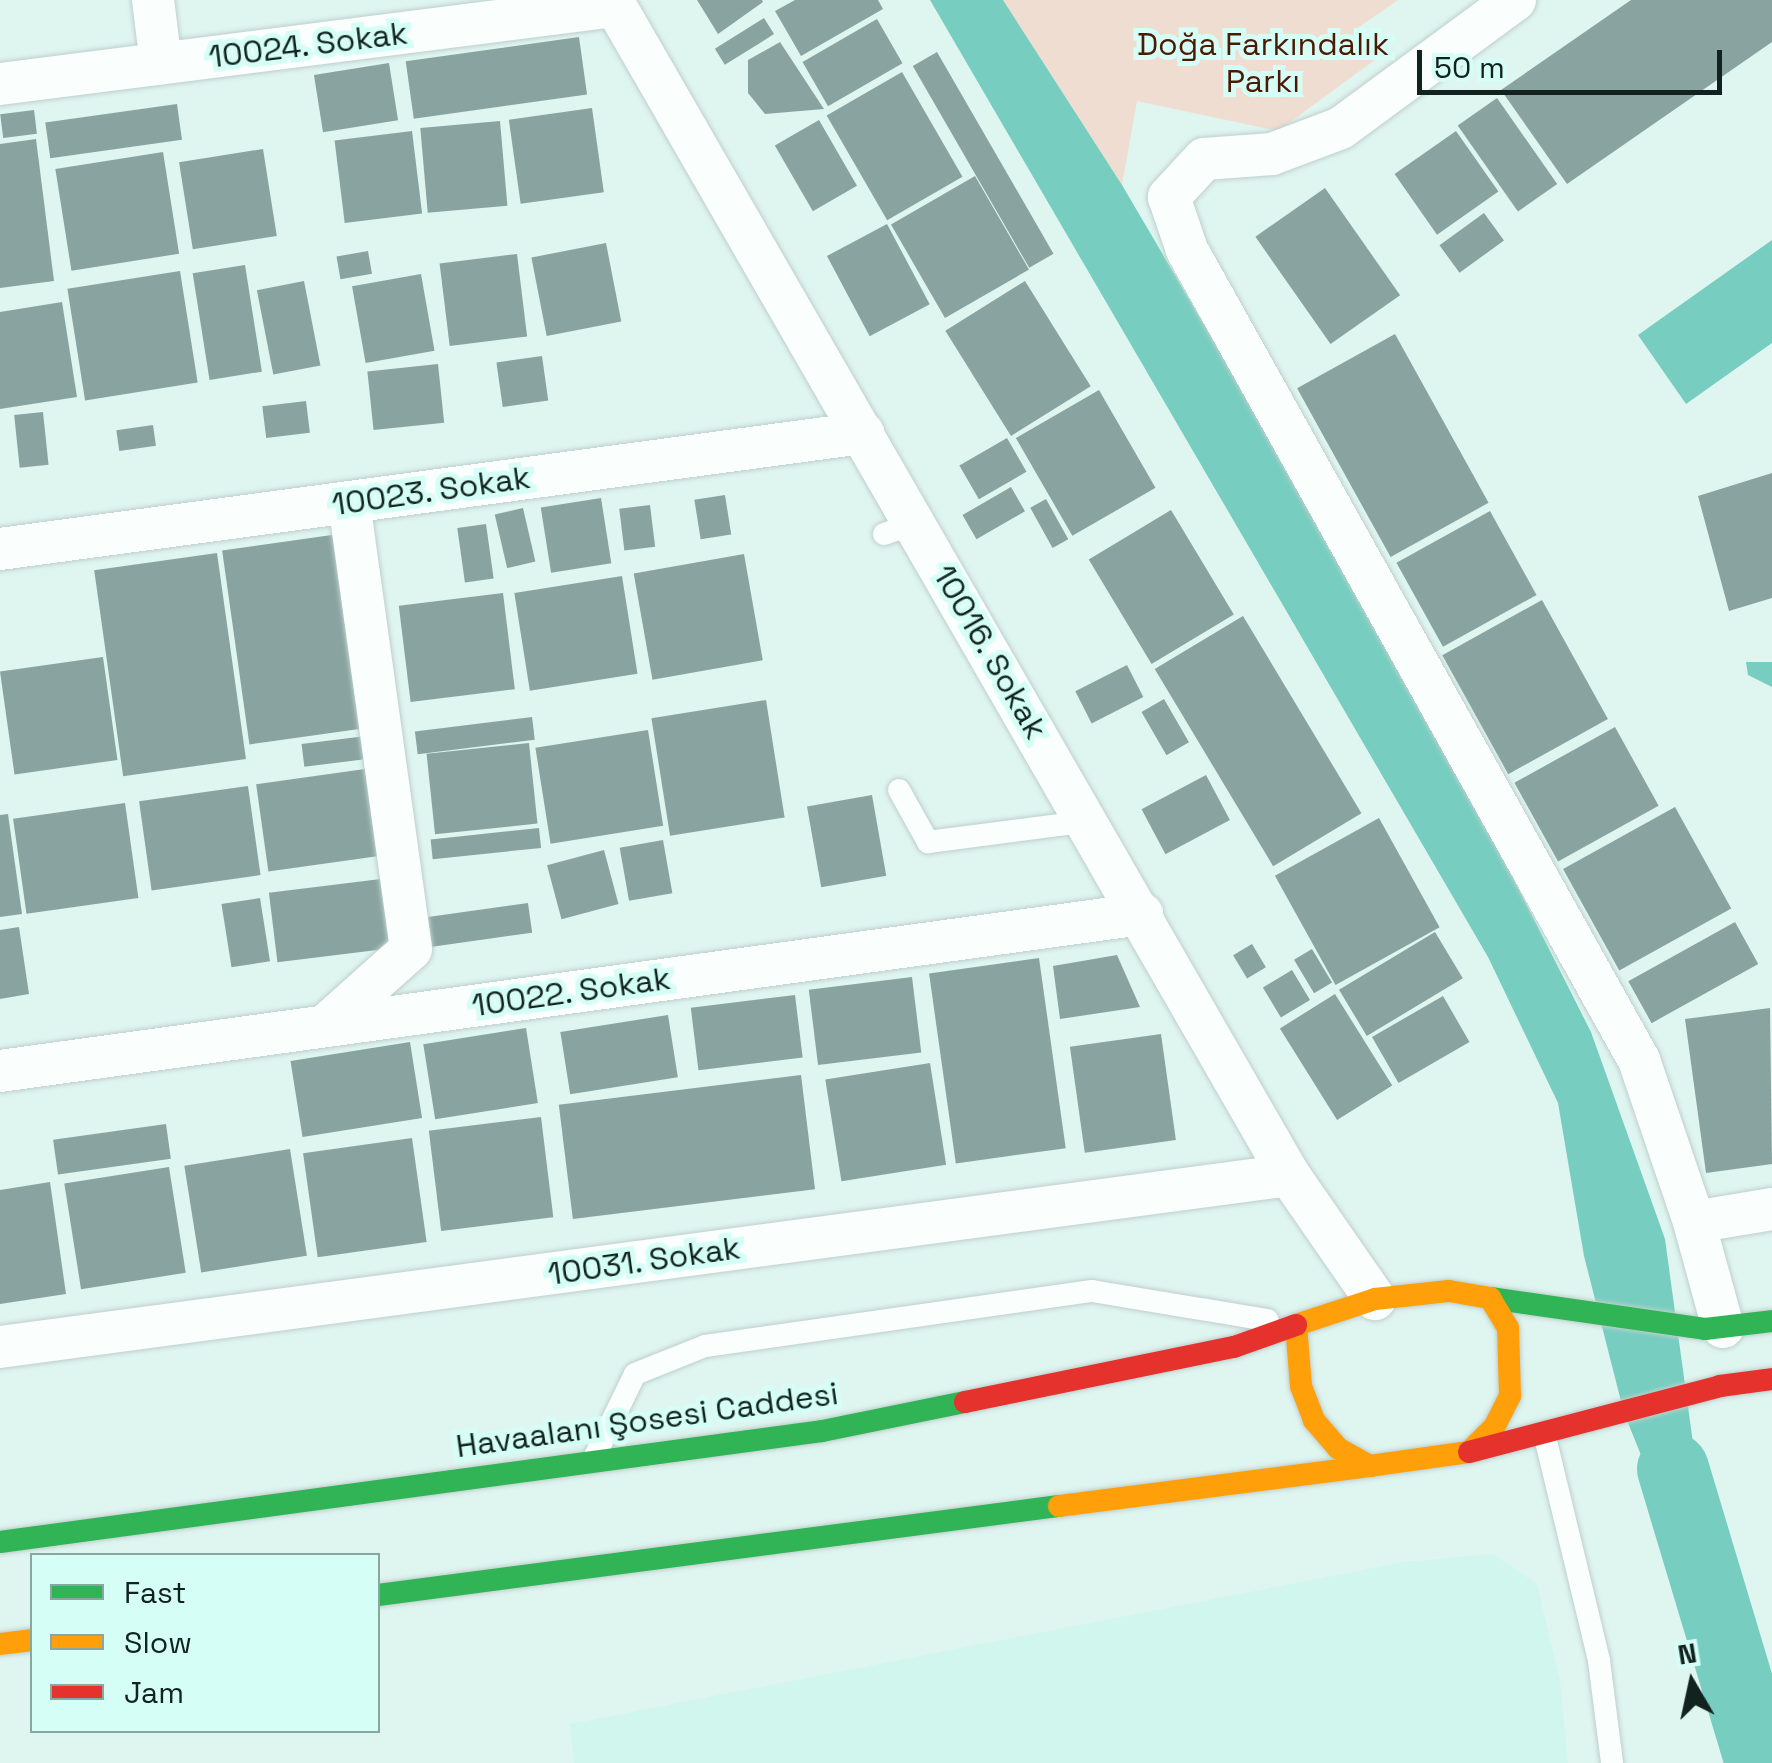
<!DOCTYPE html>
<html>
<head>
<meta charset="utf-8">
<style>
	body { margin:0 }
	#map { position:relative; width:1772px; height:1763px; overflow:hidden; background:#dff5f0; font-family:"Space Grotesk",sans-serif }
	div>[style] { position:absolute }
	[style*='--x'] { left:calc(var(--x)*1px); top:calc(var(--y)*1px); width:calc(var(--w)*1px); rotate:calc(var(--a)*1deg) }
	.built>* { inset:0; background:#d0f6ee }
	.green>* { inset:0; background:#f0ddd1 }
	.water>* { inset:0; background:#77cec0 }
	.river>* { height:72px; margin:-36px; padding:0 36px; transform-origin:36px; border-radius:36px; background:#77cec0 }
	.building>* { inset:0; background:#89a4a0; transform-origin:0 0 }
	.roads { filter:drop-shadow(0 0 2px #becfcc) drop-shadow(0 0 2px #becfcc) }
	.lane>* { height:22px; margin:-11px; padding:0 11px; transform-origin:11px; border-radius:11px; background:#fafefd }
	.street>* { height:42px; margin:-21px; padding:0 21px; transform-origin:21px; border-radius:21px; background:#fafefd }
	.fast>* { height:22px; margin:-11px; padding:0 11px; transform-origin:11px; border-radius:11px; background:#30b455 }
	.slow>* { height:22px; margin:-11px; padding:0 11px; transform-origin:11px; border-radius:11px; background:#ff9f0a }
	.jam>* { height:22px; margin:-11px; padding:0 11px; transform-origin:11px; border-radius:11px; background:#e5322d }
	span { translate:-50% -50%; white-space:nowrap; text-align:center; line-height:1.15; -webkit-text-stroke:10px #d5fff6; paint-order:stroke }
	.street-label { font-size:32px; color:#12221f }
	.park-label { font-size:32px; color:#4c1905 }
	.legend { position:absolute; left:30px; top:1553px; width:350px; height:180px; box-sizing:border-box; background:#d5fff6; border:2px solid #87a7a0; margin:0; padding:12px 18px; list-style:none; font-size:30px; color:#12221f }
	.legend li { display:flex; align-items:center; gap:20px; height:50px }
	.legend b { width:50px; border:2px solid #87a7a0 }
	.north { position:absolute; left:1642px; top:1633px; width:100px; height:100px; -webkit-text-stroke:8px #d5fff6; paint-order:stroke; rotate:351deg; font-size:28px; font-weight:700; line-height:40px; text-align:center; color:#12221f }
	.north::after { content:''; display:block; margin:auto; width:35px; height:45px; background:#12221f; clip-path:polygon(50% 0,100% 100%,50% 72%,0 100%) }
	.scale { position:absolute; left:1417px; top:50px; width:305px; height:45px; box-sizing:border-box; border:5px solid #12221f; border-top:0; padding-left:12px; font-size:30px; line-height:35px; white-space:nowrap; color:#12221f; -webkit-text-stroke:8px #d5fff6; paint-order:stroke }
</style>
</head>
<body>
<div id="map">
	<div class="built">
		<i style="clip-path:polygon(1493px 1554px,1537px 1584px,1560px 1681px,1568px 1763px,574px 1763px,570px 1724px,1404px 1562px)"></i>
	</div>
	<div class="green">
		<i style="clip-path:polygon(1003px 0,1398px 0,1356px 29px,1376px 59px,1278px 131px,1137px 101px,1122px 185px)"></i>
	</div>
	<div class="water">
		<i style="clip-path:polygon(930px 0,1003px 0,1122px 185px,1412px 678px,1591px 1032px,1665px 1239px,1696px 1465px,1647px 1470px,1624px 1413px,1584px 1256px,1558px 1103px,1488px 957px)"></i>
		<i style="clip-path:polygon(1772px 240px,1772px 343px,1686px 404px,1638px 335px)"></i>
		<i style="clip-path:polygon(1746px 662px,1772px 662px,1772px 687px,1748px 675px)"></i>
	</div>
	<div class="river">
		<i style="--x:1673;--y:1469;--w:307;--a:73.3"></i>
	</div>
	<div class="building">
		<i style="clip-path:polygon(697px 0,762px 0,763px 2px,718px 34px)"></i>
		<i style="clip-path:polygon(795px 0,878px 0,883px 9px,801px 56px,775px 11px)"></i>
		<i style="clip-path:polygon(1631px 0,1772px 0,1772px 42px,1567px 184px,1501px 90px)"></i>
		<i style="left:764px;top:18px;width:19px;height:58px;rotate:58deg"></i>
		<i style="left:877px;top:19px;width:51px;height:86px;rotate:60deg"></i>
		<i style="left:579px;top:37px;width:58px;height:175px;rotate:82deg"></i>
		<i style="clip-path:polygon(780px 42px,824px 109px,765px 114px,748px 93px,748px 60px)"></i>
		<i style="left:937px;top:52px;width:233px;height:28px;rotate:60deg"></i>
		<i style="left:389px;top:63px;width:58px;height:76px;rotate:81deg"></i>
		<i style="left:902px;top:72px;width:121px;height:87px;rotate:60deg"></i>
		<i style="left:1497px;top:98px;width:105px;height:48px;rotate:55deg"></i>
		<i style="left:177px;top:104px;width:36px;height:133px;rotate:82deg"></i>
		<i style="left:592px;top:108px;width:85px;height:84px;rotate:82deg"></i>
		<i style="left:34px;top:110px;width:24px;height:34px;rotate:83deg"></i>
		<i style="left:819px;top:120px;width:76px;height:51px;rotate:60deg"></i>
		<i style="left:500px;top:121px;width:85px;height:80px;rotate:85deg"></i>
		<i style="left:412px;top:131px;width:83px;height:78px;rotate:83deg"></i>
		<i style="left:1456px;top:131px;width:74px;height:75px;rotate:55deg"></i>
		<i style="clip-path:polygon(36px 139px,54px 281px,0 288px,0 144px)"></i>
		<i style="left:263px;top:149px;width:88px;height:85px;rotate:81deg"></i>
		<i style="left:163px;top:152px;width:103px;height:109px;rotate:81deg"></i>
		<i style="left:975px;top:176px;width:108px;height:97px;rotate:60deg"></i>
		<i style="left:1325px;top:188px;width:131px;height:85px;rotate:55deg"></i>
		<i style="left:1484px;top:213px;width:34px;height:55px;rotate:54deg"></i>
		<i style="left:887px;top:224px;width:91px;height:68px;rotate:62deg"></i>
		<i style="left:606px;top:243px;width:80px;height:76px;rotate:79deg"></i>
		<i style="left:368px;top:251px;width:23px;height:32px;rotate:80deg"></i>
		<i style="left:517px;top:254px;width:83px;height:78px;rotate:83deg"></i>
		<i style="left:245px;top:265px;width:108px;height:53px;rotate:81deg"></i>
		<i style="left:180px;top:271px;width:113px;height:114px;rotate:81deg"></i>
		<i style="left:421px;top:274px;width:78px;height:70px;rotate:80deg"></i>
		<i style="left:304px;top:281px;width:86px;height:48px;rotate:79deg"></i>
		<i style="left:1025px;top:281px;width:124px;height:94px;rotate:58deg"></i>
		<i style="clip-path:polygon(62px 302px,77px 397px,0 409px,0 312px)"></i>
		<i style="left:1395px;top:334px;width:193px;height:112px;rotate:61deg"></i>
		<i style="left:542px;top:356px;width:45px;height:46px;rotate:82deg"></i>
		<i style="left:438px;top:364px;width:59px;height:71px;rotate:84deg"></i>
		<i style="left:1099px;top:390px;width:113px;height:96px;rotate:60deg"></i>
		<i style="left:306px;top:401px;width:32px;height:44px;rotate:83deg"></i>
		<i style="left:43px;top:412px;width:53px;height:29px;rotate:84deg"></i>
		<i style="left:153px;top:425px;width:21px;height:37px;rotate:82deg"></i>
		<i style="left:1007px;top:438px;width:39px;height:55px;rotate:60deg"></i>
		<i style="clip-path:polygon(1772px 473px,1772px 598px,1729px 611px,1698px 496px)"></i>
		<i style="left:1011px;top:487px;width:28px;height:56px;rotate:60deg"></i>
		<i style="left:725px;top:495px;width:40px;height:31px;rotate:81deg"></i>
		<i style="left:601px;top:498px;width:66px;height:61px;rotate:81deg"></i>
		<i style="left:1046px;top:499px;width:46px;height:18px;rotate:61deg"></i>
		<i style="left:650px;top:505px;width:42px;height:31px;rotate:83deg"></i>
		<i style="left:523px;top:508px;width:55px;height:29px;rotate:77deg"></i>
		<i style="left:1171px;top:510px;width:122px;height:96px;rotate:59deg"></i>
		<i style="left:1490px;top:511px;width:96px;height:107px;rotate:61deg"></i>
		<i style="left:486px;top:524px;width:55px;height:29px;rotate:82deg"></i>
		<i style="left:339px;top:534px;width:196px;height:118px;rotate:82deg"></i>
		<i style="left:217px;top:553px;width:208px;height:124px;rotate:82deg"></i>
		<i style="left:744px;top:554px;width:108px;height:112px;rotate:80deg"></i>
		<i style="left:622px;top:576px;width:99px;height:109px;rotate:81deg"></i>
		<i style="left:503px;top:593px;width:97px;height:105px;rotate:83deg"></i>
		<i style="left:1542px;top:600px;width:136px;height:114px;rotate:61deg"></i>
		<i style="left:1243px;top:616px;width:230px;height:103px;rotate:59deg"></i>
		<i style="left:103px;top:657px;width:104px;height:104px;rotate:82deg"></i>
		<i style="left:1127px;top:665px;width:36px;height:58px;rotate:63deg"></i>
		<i style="left:1164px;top:699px;width:50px;height:26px;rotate:60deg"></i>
		<i style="left:766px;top:700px;width:119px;height:116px;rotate:81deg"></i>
		<i style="left:532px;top:717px;width:23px;height:118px;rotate:83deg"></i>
		<i style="left:1615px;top:727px;width:90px;height:115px;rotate:61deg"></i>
		<i style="left:648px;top:730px;width:97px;height:114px;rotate:81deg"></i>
		<i style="left:374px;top:735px;width:23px;height:73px;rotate:83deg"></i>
		<i style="left:529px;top:743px;width:81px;height:103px;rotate:84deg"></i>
		<i style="left:372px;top:768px;width:88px;height:117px;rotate:82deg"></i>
		<i style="left:1206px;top:775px;width:51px;height:73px;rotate:62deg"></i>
		<i style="left:248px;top:786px;width:90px;height:110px;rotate:82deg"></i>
		<i style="left:872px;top:795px;width:82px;height:66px;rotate:80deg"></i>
		<i style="left:125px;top:803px;width:96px;height:113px;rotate:82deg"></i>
		<i style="left:1675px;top:807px;width:116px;height:128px;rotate:61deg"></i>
		<i style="clip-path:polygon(8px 814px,22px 914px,0 917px,0 815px)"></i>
		<i style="left:1379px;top:818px;width:125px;height:119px;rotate:61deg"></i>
		<i style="left:539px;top:828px;width:20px;height:109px;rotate:84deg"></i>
		<i style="left:663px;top:840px;width:54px;height:44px;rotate:80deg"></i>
		<i style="left:604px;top:850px;width:56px;height:59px;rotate:75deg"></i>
		<i style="left:389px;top:878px;width:70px;height:121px;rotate:83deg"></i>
		<i style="left:260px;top:898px;width:64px;height:39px;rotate:81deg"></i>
		<i style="left:528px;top:903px;width:30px;height:101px;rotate:82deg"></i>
		<i style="left:1735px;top:922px;width:48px;height:122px;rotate:61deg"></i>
		<i style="clip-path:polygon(19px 927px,29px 994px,0 999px,0 930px)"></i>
		<i style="left:1435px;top:932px;width:54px;height:112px;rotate:59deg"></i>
		<i style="left:1252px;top:944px;width:27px;height:22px;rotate:59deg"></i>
		<i style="left:1312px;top:949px;width:39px;height:21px;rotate:59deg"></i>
		<i style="clip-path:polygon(1117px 955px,1140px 1007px,1060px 1019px,1053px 966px)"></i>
		<i style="left:1039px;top:958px;width:192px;height:111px;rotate:82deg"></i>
		<i style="left:1292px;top:970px;width:35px;height:34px;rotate:59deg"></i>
		<i style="left:912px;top:977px;width:76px;height:104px;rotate:83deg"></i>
		<i style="left:1335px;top:994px;width:108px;height:65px;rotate:58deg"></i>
		<i style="left:795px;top:995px;width:63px;height:105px;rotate:83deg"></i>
		<i style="left:1443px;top:996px;width:53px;height:82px;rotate:60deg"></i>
		<i style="clip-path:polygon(1770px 1008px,1772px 1164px,1706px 1173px,1685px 1019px)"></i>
		<i style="left:668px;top:1015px;width:63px;height:109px;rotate:81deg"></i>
		<i style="left:526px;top:1028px;width:76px;height:104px;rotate:81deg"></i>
		<i style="left:1161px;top:1034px;width:107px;height:92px;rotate:82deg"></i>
		<i style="left:410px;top:1042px;width:77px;height:121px;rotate:81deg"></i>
		<i style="left:930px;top:1063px;width:103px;height:106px;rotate:81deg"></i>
		<i style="left:801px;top:1075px;width:115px;height:244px;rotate:83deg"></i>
		<i style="left:541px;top:1117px;width:101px;height:113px;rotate:83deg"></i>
		<i style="left:166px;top:1124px;width:35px;height:114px;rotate:82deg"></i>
		<i style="left:412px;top:1138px;width:105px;height:110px;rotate:82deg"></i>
		<i style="left:290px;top:1149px;width:108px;height:107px;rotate:81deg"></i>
		<i style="left:169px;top:1167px;width:107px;height:106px;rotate:81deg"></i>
		<i style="clip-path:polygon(50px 1182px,66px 1294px,0 1304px,0 1190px)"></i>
	</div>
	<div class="roads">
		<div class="lane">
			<i style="--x:884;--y:534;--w:34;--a:-19"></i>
			<i style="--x:899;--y:790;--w:60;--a:60.9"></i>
			<i style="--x:928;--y:842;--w:162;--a:-7.4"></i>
			<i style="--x:1544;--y:1433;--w:235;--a:76.4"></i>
			<i style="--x:1599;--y:1661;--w:103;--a:82.7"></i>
			<i style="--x:594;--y:1458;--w:93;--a:-64"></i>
			<i style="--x:635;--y:1374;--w:75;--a:-21.8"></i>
			<i style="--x:705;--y:1346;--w:391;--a:-8.1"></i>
			<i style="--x:1092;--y:1291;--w:178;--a:9.4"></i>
		</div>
		<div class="street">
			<i style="--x:153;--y:0;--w:64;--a:82.8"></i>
			<i style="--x:612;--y:0;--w:1356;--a:60.05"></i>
			<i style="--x:1289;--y:1175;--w:151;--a:55.3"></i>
			<i style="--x:1515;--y:0;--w:216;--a:143.7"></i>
			<i style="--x:1341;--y:128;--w:74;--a:159.4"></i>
			<i style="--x:1272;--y:154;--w:68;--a:175.8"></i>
			<i style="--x:1204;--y:159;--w:52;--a:132.6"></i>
			<i style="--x:1169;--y:197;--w:56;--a:71.2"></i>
			<i style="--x:1187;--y:250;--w:928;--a:60.84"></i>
			<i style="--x:1639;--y:1060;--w:171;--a:71.2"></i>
			<i style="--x:1694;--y:1222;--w:79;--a:-9.5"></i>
			<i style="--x:0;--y:84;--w:620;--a:-7.23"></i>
			<i style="--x:0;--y:549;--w:871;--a:-7.66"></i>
			<i style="--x:325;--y:1026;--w:115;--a:-41.8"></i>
			<i style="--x:411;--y:949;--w:451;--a:-97.9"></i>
			<i style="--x:0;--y:1071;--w:1153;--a:-7.83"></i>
			<i style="--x:1694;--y:1222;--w:109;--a:74.6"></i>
			<i style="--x:0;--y:1347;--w:1300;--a:-7.6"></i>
		</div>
		<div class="fast">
			<i style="--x:1490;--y:1298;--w:217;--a:8.2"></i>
			<i style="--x:1705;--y:1329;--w:67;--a:-6.8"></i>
			<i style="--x:0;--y:1542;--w:829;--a:-7.69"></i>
			<i style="--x:822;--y:1431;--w:146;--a:-11.5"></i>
			<i style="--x:378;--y:1595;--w:687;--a:-7.45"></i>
		</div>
		<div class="slow">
			<i style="--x:1449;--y:1291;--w:42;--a:9.7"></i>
			<i style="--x:1490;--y:1298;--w:35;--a:59"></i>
			<i style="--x:1508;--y:1328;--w:68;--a:88.3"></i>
			<i style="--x:1510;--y:1396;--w:35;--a:117"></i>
			<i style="--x:1494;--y:1427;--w:35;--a:135"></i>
			<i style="--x:1469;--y:1452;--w:100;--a:172"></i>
			<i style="--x:1370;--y:1466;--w:37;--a:-151"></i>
			<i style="--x:1338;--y:1448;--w:37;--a:-131"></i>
			<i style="--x:1314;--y:1420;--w:36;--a:-111"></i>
			<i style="--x:1301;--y:1386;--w:61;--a:-94.7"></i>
			<i style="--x:1296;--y:1325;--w:83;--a:-18.2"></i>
			<i style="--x:1375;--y:1299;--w:74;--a:-6.2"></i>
			<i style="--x:1059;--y:1506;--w:314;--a:-7.3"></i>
			<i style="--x:0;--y:1644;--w:32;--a:-7"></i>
		</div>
		<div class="jam">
			<i style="--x:965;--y:1402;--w:275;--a:-11.6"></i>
			<i style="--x:1234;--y:1347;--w:66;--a:-19.5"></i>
			<i style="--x:1469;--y:1452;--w:260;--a:-14.7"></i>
			<i style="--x:1720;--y:1386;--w:52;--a:-7.7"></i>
		</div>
	</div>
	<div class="street-label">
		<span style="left:308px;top:45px;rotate:-7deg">10024. Sokak</span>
		<span style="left:431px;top:491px;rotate:-8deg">10023. Sokak</span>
		<span style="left:990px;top:652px;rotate:60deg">10016. Sokak</span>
		<span style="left:571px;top:992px;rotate:-8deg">10022. Sokak</span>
		<span style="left:644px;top:1261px;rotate:-8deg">10031. Sokak</span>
		<span style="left:647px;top:1420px;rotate:-8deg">Havaalanı Şosesi Caddesi</span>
	</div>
	<div class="park-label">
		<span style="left:1263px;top:63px">Doğa Farkındalık<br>Parkı</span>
	</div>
	<ul class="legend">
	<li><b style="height:12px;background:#30b455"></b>Fast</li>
	<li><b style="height:12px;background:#ff9f0a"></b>Slow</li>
	<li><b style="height:12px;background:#e5322d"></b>Jam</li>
	</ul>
	<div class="north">N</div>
	<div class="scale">50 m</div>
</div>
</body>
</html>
